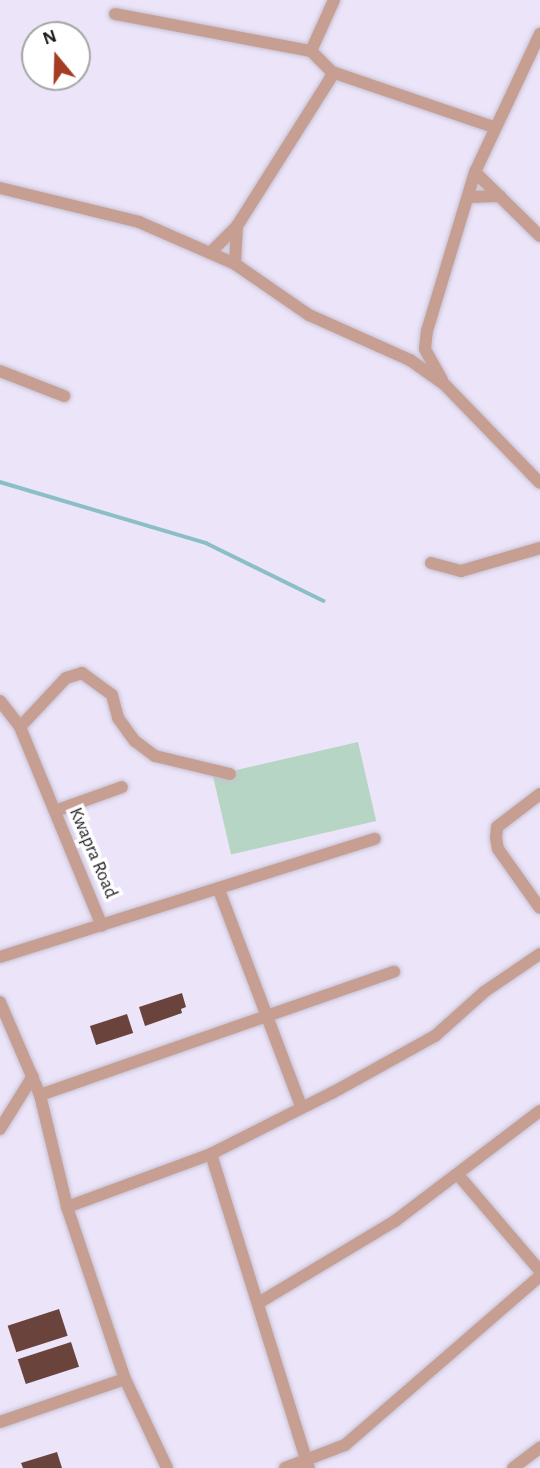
<!DOCTYPE html>
<html>
<head>
<meta charset="utf-8">
<style>
	body { margin:0 }
	#map { position:relative; width:540px; height:1468px; overflow:hidden; background:#ece5fa; font-family:"Alegreya Sans",sans-serif }
	div>[style] { position:absolute }
	[style*='--x'] { left:calc(var(--x)*1px); top:calc(var(--y)*1px); width:calc(var(--w)*1px); rotate:calc(var(--a)*1deg) }
	.green>* { inset:0; background:#b6d5c4; transform-origin:0 0 }
	.stream>* { height:3.5px; margin:-1.75px; padding:0 1.75px; transform-origin:1.75px; border-radius:1.75px; background:#8cbfc5 }
	.building>* { inset:0; background:#6a443c; transform-origin:0 0 }
	.roads { filter:drop-shadow(0 0 2px #c7c1d3) drop-shadow(0 0 2px #c7c1d3) }
	.street>* { height:12px; margin:-6px; padding:0 6px; transform-origin:6px; border-radius:6px; background:#c79f92 }
	span { translate:-50% -50%; white-space:nowrap; text-align:center; line-height:1.15; -webkit-text-stroke:7px #fff; paint-order:stroke }
	.street-label { font-size:19px; color:#201d24 }
	.north { position:absolute; left:21px; top:21px; width:70px; height:70px; box-sizing:border-box; background:#fff; border:2px solid #a6a5a7; border-radius:50%; rotate:341deg; font-size:19px; font-weight:700; line-height:28px; text-align:center; color:#201d24 }
	.north::after { content:''; display:block; margin:auto; width:24px; height:32px; background:#a53d23; clip-path:polygon(50% 0,100% 100%,50% 72%,0 100%) }
</style>
</head>
<body>
<div id="map">
	<div class="green">
		<i style="left:358px;top:742px;width:81px;height:149px;rotate:77deg"></i>
	</div>
	<div class="stream">
		<i style="--x:0;--y:482;--w:215;--a:16.5"></i>
		<i style="--x:206;--y:543;--w:131;--a:26.2"></i>
	</div>
	<div class="building">
		<i style="clip-path:polygon(182px 993px,186px 1007px,181px 1009px,182px 1013px,145px 1026px,139px 1007px)"></i>
		<i style="left:127px;top:1014px;width:20px;height:39px;rotate:72deg"></i>
		<i style="left:59px;top:1309px;width:28px;height:54px;rotate:72deg"></i>
		<i style="left:71px;top:1342px;width:26px;height:56px;rotate:72deg"></i>
		<i style="clip-path:polygon(57px 1452px,62px 1468px,23px 1468px,21px 1463px)"></i>
	</div>
	<div class="roads">
		<div class="street">
			<i style="--x:115;--y:14;--w:199;--a:10.7"></i>
			<i style="--x:332;--y:72;--w:171;--a:18.8"></i>
			<i style="--x:475;--y:172;--w:153;--a:-64.8"></i>
			<i style="--x:0;--y:188;--w:143;--a:13.7"></i>
			<i style="--x:139;--y:222;--w:105;--a:23.6"></i>
			<i style="--x:235;--y:264;--w:90;--a:34.6"></i>
			<i style="--x:309;--y:315;--w:111;--a:24"></i>
			<i style="--x:410;--y:360;--w:43;--a:35.5"></i>
			<i style="--x:445;--y:385;--w:136;--a:45.9"></i>
			<i style="--x:469;--y:197;--w:31;--a:-2"></i>
			<i style="--x:210;--y:253;--w:38;--a:-45"></i>
			<i style="--x:237;--y:226;--w:174;--a:-57.7"></i>
			<i style="--x:330;--y:79;--w:7;--a:-74"></i>
			<i style="--x:332;--y:72;--w:30;--a:-135"></i>
			<i style="--x:311;--y:51;--w:56;--a:-65.7"></i>
			<i style="--x:235;--y:264;--w:38;--a:-87"></i>
			<i style="--x:0;--y:371;--w:69;--a:21.3"></i>
			<i style="--x:442;--y:380;--w:35;--a:-119"></i>
			<i style="--x:425;--y:349;--w:18;--a:-84"></i>
			<i style="--x:427;--y:331;--w:166;--a:-73.2"></i>
			<i style="--x:475;--y:172;--w:91;--a:44.6"></i>
			<i style="--x:431;--y:563;--w:31;--a:15"></i>
			<i style="--x:461;--y:571;--w:82;--a:-16.2"></i>
			<i style="--x:0;--y:701;--w:33;--a:52"></i>
			<i style="--x:20;--y:727;--w:215;--a:67.6"></i>
			<i style="--x:20;--y:727;--w:67;--a:-46.8"></i>
			<i style="--x:66;--y:678;--w:17;--a:-17"></i>
			<i style="--x:82;--y:673;--w:37;--a:36"></i>
			<i style="--x:112;--y:695;--w:24;--a:75"></i>
			<i style="--x:118;--y:718;--w:29;--a:54"></i>
			<i style="--x:135;--y:741;--w:25;--a:37"></i>
			<i style="--x:155;--y:756;--w:77;--a:13.5"></i>
			<i style="--x:540;--y:794;--w:54;--a:142.5"></i>
			<i style="--x:497;--y:827;--w:11;--a:95"></i>
			<i style="--x:496;--y:838;--w:11;--a:80"></i>
			<i style="--x:498;--y:849;--w:72;--a:54.6"></i>
			<i style="--x:55;--y:811;--w:71;--a:-19.7"></i>
			<i style="--x:219;--y:890;--w:233;--a:69.2"></i>
			<i style="--x:0;--y:957;--w:393;--a:-17.5"></i>
			<i style="--x:0;--y:1002;--w:101;--a:66.7"></i>
			<i style="--x:40;--y:1095;--w:115;--a:76.4"></i>
			<i style="--x:67;--y:1207;--w:182;--a:71.4"></i>
			<i style="--x:125;--y:1379;--w:98;--a:64.7"></i>
			<i style="--x:40;--y:1095;--w:375;--a:-19.2"></i>
			<i style="--x:0;--y:1129;--w:62;--a:-58.1"></i>
			<i style="--x:211;--y:1154;--w:329;--a:72.7"></i>
			<i style="--x:459;--y:1176;--w:125;--a:49.5"></i>
			<i style="--x:67;--y:1207;--w:153;--a:-20.2"></i>
			<i style="--x:211;--y:1154;--w:136;--a:-26.8"></i>
			<i style="--x:332;--y:1093;--w:118;--a:-29"></i>
			<i style="--x:435;--y:1036;--w:66;--a:-41.9"></i>
			<i style="--x:484;--y:992;--w:68;--a:-34.2"></i>
			<i style="--x:260;--y:1302;--w:157;--a:-31"></i>
			<i style="--x:395;--y:1221;--w:182;--a:-37.2"></i>
			<i style="--x:0;--y:1422;--w:132;--a:-19"></i>
			<i style="--x:285;--y:1468;--w:64;--a:-21"></i>
			<i style="--x:345;--y:1445;--w:258;--a:-40.9"></i>
			<i style="--x:513;--y:1468;--w:34;--a:-37"></i>
		</div>
	</div>
	<div class="street-label">
		<span style="left:93px;top:853px;rotate:67deg">Kwapra Road</span>
	</div>
	<div class="north">N</div>
</div>
</body>
</html>
